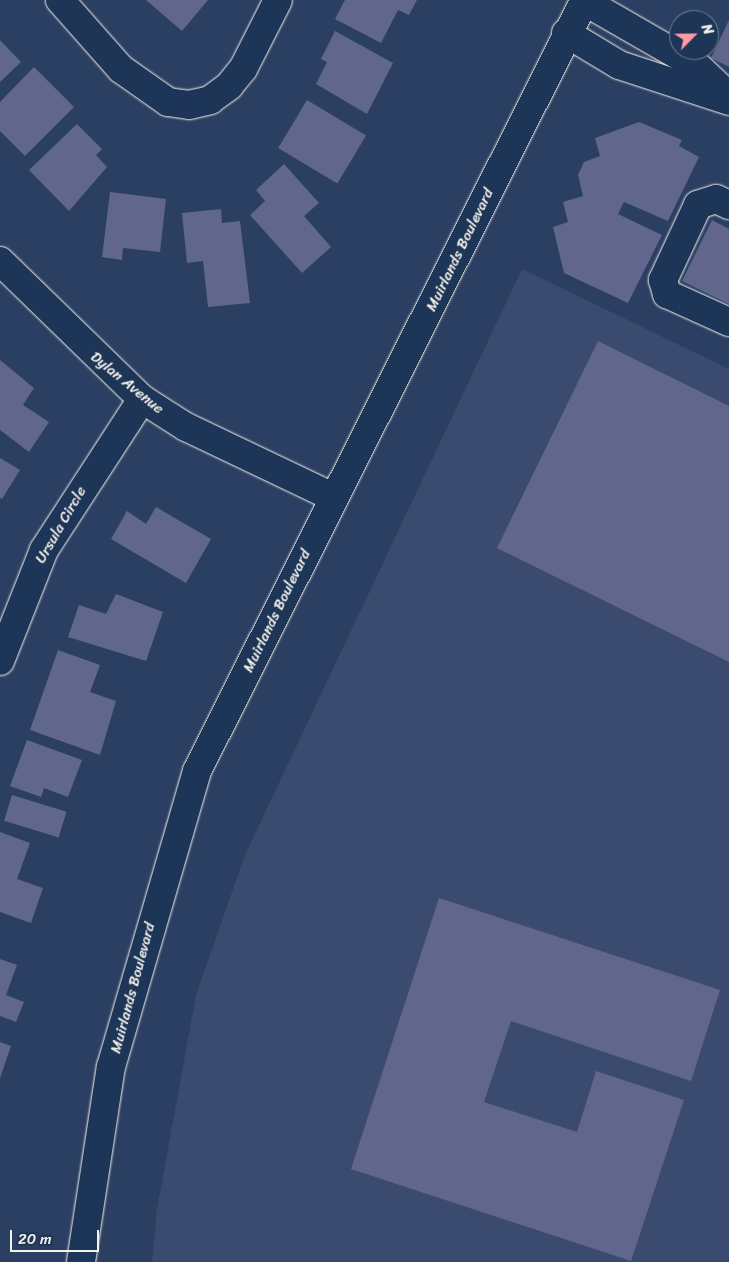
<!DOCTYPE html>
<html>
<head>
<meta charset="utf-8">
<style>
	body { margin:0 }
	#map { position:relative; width:729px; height:1262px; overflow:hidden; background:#2b3f62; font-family:Sriracha,sans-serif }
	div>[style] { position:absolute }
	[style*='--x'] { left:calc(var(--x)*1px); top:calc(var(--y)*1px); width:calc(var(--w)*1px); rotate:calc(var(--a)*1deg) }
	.built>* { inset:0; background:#3b4b6f }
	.building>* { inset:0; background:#61668d; transform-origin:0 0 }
	.roads { filter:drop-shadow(0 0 1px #f4f1e8) drop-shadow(0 0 1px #f4f1e8) }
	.street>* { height:28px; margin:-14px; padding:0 14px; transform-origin:14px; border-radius:14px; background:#1d3557 }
	.secondary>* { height:28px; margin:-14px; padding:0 14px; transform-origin:14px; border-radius:14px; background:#1d3557 }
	span { translate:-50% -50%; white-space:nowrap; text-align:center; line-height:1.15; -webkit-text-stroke:4px #1d3557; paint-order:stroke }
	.street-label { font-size:15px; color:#f4f1e8 }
	.north { position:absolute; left:669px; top:10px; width:50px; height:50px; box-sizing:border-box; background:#1d3557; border:1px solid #738091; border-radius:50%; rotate:67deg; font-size:14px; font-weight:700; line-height:20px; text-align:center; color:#f4f1e8 }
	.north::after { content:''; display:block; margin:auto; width:18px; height:22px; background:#ff9aa2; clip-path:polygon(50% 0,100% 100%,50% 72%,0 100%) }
	.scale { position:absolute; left:10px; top:1230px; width:89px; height:22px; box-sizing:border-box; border:2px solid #f4f1e8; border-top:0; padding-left:6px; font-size:15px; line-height:18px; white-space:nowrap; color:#f4f1e8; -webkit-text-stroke:4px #1d3557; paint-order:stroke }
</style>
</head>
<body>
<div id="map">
	<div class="built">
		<i style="clip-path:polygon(522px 269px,729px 369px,729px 1262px,152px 1262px,157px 1209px,196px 995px,245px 855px)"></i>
	</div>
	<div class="building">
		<i style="clip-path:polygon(146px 0,208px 0,182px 31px)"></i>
		<i style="clip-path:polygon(345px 0,417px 0,409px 15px,398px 10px,381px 43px,335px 19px)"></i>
		<i style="clip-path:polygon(729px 20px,729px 67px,711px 58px)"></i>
		<i style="clip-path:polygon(335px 31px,393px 63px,367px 114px,316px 84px,327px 62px,321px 59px)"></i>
		<i style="clip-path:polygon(0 40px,21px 62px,0 82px)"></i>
		<i style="clip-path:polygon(34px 67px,74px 107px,25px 156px,0 131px,0 102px)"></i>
		<i style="left:307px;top:100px;width:69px;height:56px;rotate:31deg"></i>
		<i style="clip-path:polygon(639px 122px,682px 140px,679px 146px,699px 157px,668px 221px,624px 202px,618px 214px,662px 235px,628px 303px,564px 273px,553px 227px,568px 222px,563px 202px,583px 196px,578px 175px,584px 162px,600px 156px,595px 138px)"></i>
		<i style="clip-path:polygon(77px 124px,102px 149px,96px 155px,107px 167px,69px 211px,29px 170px)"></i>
		<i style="clip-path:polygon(284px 164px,319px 203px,304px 216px,331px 247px,302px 273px,250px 215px,265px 201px,256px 190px)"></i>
		<i style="clip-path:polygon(110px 192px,166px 199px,160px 252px,123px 248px,122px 260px,102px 257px)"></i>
		<i style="clip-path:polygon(221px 209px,222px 223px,240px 221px,250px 303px,208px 307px,203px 261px,187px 263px,182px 213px)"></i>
		<i style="clip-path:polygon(712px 220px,729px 229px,729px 304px,682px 281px)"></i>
		<i style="clip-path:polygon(598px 341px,729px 406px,729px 662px,497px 548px)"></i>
		<i style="clip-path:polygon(0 360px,34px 388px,23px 405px,49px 422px,29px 452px,0 430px)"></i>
		<i style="clip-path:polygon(0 458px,20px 470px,2px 499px,0 498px)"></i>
		<i style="clip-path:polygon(156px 507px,211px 539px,186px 583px,111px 539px,127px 511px,146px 524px)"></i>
		<i style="clip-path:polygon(116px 594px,163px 612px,146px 661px,68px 637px,79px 605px,106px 614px)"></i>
		<i style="clip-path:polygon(58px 650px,100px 665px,90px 692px,116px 701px,100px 755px,30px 730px)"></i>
		<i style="clip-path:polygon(27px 740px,82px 760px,68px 797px,44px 788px,41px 797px,10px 786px)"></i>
		<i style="left:12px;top:795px;width:57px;height:27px;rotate:17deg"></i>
		<i style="clip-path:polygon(0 832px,30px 843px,17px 879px,43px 888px,31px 923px,0 912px)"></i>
		<i style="clip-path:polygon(439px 898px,720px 990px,691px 1081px,511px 1021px,484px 1102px,577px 1132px,596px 1071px,684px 1100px,631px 1261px,351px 1169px)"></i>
		<i style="clip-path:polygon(0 959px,17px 965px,6px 995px,24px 1002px,16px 1022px,0 1016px)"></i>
		<i style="clip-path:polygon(0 1042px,11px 1046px,0 1078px)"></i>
	</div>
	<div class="roads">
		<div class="street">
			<i style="--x:60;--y:0;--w:92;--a:48.5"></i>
			<i style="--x:121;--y:69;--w:57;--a:35.1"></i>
			<i style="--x:168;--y:102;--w:21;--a:8"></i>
			<i style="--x:189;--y:105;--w:22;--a:-13"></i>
			<i style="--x:210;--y:100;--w:24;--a:-36"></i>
			<i style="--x:229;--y:86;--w:22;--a:-51"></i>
			<i style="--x:243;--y:69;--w:77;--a:-63.1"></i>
			<i style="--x:584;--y:1;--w:130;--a:29.9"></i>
			<i style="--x:697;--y:66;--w:44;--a:43.2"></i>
			<i style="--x:566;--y:33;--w:62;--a:31.1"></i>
			<i style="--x:619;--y:65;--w:116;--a:18.1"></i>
			<i style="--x:729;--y:205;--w:14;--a:-155"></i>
			<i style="--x:716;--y:199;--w:19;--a:162"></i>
			<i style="--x:698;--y:205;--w:83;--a:115"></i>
			<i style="--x:663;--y:280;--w:15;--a:74"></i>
			<i style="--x:667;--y:294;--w:68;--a:24.3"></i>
			<i style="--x:0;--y:261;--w:198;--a:44.2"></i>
			<i style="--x:142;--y:399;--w:52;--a:32.5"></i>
			<i style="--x:186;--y:427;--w:163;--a:25.5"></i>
			<i style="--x:0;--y:661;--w:119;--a:-68.4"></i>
			<i style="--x:44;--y:550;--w:180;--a:-57"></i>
		</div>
		<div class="secondary">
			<i style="--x:81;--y:1262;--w:197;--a:-81.3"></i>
			<i style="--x:111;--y:1067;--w:308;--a:-73.8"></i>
			<i style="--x:197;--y:771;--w:863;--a:-63.29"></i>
		</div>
	</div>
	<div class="street-label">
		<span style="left:460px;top:250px;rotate:-64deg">Muirlands Boulevard</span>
		<span style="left:127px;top:383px;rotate:39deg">Dylan Avenue</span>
		<span style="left:61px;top:525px;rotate:-60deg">Ursula Circle</span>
		<span style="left:277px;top:611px;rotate:-64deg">Muirlands Boulevard</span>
		<span style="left:133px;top:988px;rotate:-75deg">Muirlands Boulevard</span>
	</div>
	<div class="north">N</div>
	<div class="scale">20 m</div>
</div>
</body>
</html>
